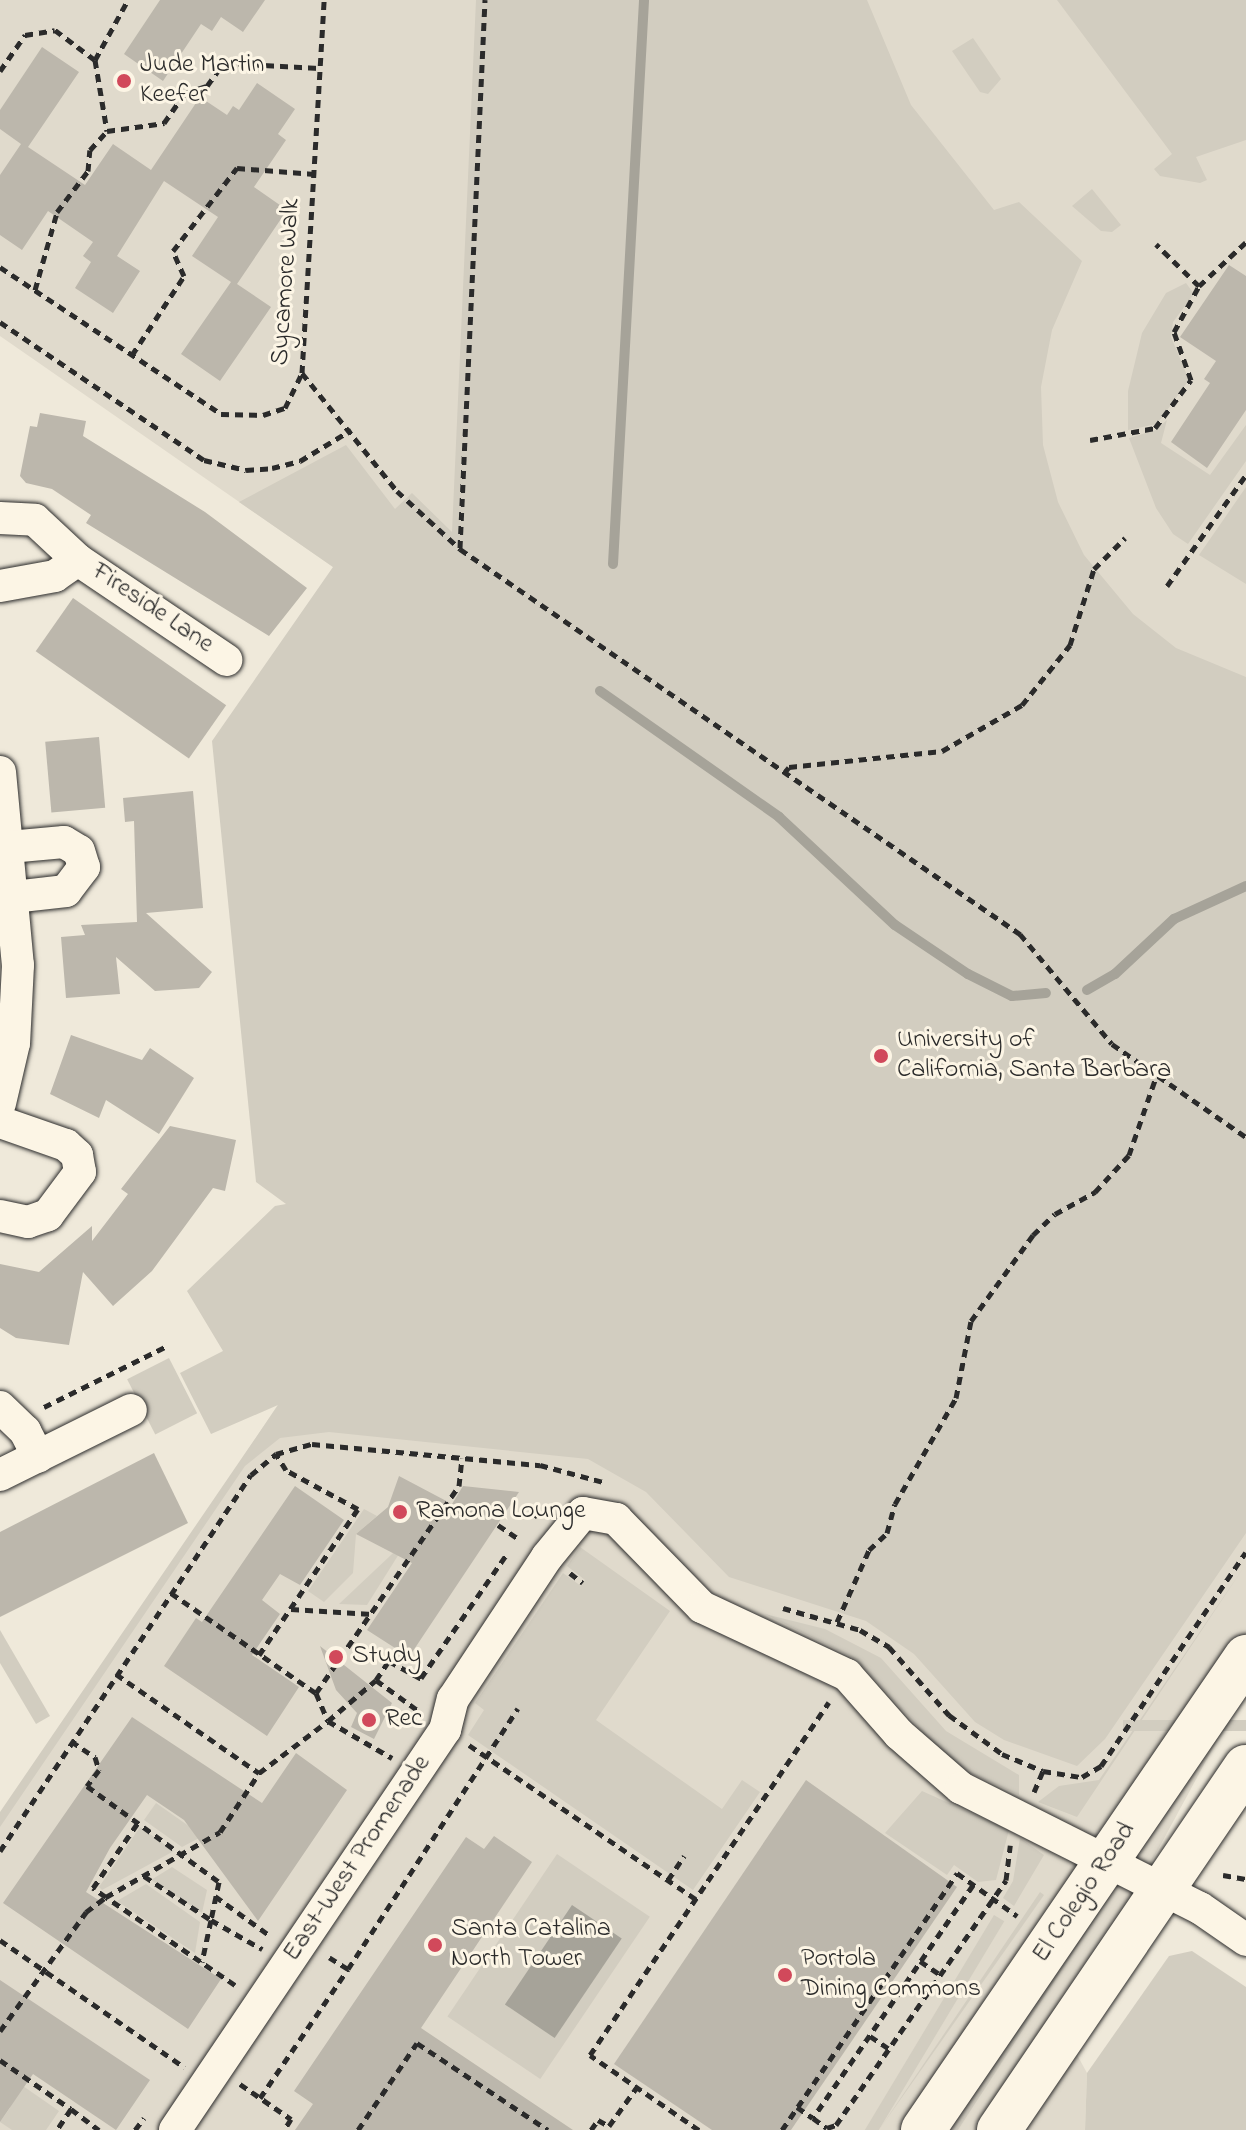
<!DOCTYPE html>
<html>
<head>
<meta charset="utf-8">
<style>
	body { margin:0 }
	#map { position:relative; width:1246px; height:2130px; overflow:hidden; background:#efe9da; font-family:"Indie Flower",sans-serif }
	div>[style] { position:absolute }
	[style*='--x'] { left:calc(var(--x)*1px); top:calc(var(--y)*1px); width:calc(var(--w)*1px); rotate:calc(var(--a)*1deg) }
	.built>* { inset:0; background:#e0dacc }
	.green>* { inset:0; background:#d2cdc0; transform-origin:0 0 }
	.water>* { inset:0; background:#a6a399; transform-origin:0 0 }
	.stream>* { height:10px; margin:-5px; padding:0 5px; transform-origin:5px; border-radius:5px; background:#a6a399 }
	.building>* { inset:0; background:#bcb7ac; transform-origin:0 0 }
	.path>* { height:5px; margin-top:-2.5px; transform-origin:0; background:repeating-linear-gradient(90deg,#2b2b2b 0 8px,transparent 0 14px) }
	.roads { filter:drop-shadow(0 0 2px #2b2b2b) drop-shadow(0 0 2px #2b2b2b) }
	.minor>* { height:32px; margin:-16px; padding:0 16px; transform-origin:16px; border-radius:16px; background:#fcf5e5 }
	.secondary>* { height:44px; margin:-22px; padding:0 22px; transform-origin:22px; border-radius:22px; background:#fcf5e5 }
	.dots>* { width:22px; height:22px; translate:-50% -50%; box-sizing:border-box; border:4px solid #fcf5e5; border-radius:50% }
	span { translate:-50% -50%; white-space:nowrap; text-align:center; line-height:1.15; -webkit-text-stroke:6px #fcf5e5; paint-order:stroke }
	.poi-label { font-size:26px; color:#2b2b2b }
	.left { translate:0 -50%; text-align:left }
	.street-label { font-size:26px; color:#2b2b2b }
</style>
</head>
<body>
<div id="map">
	<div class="built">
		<i style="clip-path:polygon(0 0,1246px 0,1246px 1687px,1062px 2027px,1087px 2073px,1085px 2130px,0 2130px,0 1823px,293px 1382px,333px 567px,0 336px)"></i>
	</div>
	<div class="green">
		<i style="clip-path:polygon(476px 0,867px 0,911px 105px,994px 210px,1019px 202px,1082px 261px,1052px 330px,1041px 387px,1043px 445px,1058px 502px,1084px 555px,1133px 614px,1176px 648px,1246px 677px,1246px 1533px,1105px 1739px,1077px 1766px,1004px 1740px,975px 1722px,914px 1654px,866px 1621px,729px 1577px,646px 1492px,588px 1459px,329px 1432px,280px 1438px,245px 1466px,0 1827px,0 1812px,278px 1405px,211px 1434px,180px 1373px,223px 1351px,187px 1291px,275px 1206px,286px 1204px,256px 1182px,212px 741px,333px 567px,239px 502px,346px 445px,395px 509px,412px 493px,452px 532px)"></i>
		<i style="clip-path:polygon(1057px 0,1246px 0,1246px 140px,1196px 157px,1207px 180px,1200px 183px,1160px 176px,1154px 169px,1172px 154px)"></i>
		<i style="clip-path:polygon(973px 38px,1001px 79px,988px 94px,980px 92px,952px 51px)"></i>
		<i style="clip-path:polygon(1092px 189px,1121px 225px,1112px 232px,1101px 231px,1072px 206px)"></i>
		<i style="clip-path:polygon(1186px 283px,1194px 294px,1173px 322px,1171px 337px,1189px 380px,1157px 424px,1128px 430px,1128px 391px,1142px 333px,1166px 293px)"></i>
		<i style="clip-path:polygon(1167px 420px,1161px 443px,1210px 475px,1246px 425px,1246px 461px,1188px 544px,1173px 534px,1156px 508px,1129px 438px,1156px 430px)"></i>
		<i style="clip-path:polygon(1246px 487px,1246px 584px,1199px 555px)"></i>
		<i style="left:169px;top:1358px;width:62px;height:47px;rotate:63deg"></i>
		<i style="clip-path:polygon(364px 1509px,377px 1516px,356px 1534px,353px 1573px,324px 1602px,308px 1591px)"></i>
		<i style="clip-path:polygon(409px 1538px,367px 1605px,339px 1604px)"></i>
		<i style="clip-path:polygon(580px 1547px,670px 1611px,596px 1720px,722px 1809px,742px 1780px,760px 1792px,693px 1890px,468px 1735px,484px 1710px,475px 1703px,563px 1573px,581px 1586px,585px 1580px,567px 1566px)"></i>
		<i style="clip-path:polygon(1246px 1564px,1077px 1817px,1038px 1802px,1059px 1786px,1099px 1780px)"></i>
		<i style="clip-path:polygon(765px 1614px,825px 1629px,881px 1658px,946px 1731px,1019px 1775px,1019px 1795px,968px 1772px,936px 1747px,856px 1659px)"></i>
		<i style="clip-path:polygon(0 1630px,50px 1716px,36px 1724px,0 1663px)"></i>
		<i style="left:1246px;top:1720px;width:11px;height:123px;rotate:90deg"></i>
		<i style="clip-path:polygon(922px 1791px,1009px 1830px,996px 1880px,978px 1882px,954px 1865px,947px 1875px,885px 1833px)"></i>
		<i style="clip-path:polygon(156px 1803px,203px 1836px,182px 1847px,144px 1820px)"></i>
		<i style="clip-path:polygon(140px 1827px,174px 1851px,102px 1890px,99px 1887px)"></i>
		<i style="clip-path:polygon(1020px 1838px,1044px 1855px,1014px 1906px,1003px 1898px,1013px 1881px)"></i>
		<i style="left:557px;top:1854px;width:112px;height:196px;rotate:34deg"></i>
		<i style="clip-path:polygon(172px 1867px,207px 1890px,202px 1913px,151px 1880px)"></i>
		<i style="clip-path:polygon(146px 1884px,200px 1922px,195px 1953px,117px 1901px)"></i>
		<i style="clip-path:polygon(1040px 1892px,1044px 1895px,879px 2130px)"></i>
		<i style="clip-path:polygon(1098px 1914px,958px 2130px,950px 2130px,1096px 1914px)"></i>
		<i style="left:994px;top:1915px;width:12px;height:260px;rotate:31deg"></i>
		<i style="clip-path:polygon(1192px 1951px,1246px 1987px,1246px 2130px,1085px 2130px,1087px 2073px,1169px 1956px)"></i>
		<i style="clip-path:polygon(10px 2077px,59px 2111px,46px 2130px,12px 2130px,0 2122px,10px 2108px)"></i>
	</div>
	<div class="water">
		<i style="left:572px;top:1905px;width:60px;height:120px;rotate:34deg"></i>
	</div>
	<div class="stream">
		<i style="--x:613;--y:564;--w:565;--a:-86.85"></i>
		<i style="--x:600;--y:691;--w:219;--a:35.1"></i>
		<i style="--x:779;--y:817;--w:158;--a:43"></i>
		<i style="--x:895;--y:925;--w:88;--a:33.9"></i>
		<i style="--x:968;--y:974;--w:49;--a:26.6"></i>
		<i style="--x:1012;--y:996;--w:34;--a:-5"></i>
		<i style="--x:1087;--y:990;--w:32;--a:-30"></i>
		<i style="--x:1115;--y:974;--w:81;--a:-43"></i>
		<i style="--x:1174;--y:919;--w:79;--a:-24.6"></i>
	</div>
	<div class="building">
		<i style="clip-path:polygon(160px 0,265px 0,243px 32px,221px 17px,212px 31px,201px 24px,163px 81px,124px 54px)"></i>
		<i style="clip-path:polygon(42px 47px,79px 72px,28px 147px,85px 185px,113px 144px,151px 170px,200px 97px,227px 115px,233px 106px,239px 110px,257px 83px,295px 109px,278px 134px,286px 140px,254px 187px,287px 210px,237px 284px,271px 307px,220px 381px,181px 354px,231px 282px,192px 256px,218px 217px,164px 181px,117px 256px,140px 271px,113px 313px,75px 288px,91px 262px,83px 256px,93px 242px,48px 211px,22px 250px,0 235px,0 175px,21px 144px,0 129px,0 110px)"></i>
		<i style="clip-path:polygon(1229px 265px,1246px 276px,1246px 410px,1207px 468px,1171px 442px,1210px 383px,1204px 379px,1216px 361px,1180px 337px)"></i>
		<i style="clip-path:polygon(40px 413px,86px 421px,83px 436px,205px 512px,307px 588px,269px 636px,86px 523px,91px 515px,52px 489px,26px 483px,20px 476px,30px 426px,37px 427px)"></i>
		<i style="left:73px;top:598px;width:187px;height:65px;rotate:35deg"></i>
		<i style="left:99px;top:737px;width:71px;height:54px;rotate:85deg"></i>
		<i style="clip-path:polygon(193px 791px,203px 908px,146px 913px,212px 972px,199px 988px,155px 991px,116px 957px,120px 994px,66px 998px,61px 937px,85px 935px,81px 925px,137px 922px,134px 821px,125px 822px,123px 798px)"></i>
		<i style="clip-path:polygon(71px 1035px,142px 1060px,150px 1048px,194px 1078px,159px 1134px,106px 1100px,99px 1118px,50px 1094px)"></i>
		<i style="clip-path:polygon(170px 1126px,236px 1140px,225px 1191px,213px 1188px,152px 1271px,113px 1306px,83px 1272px,69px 1345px,16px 1338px,0 1328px,0 1264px,39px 1272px,92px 1226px,92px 1241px,128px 1194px,121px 1189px)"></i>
		<i style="clip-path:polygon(154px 1453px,188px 1523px,0 1617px,0 1532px)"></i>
		<i style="clip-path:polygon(399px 1476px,452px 1504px,463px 1486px,519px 1492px,409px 1657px,367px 1630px,412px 1563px,356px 1534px,388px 1507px)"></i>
		<i style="clip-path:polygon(295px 1486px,344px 1520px,300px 1585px,280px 1574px,262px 1600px,280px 1614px,252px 1655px,299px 1687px,267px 1736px,164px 1666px,196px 1618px,202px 1622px)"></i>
		<i style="clip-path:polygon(320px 1646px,392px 1703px,374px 1739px,351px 1727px,357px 1713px,336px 1690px)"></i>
		<i style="clip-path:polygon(132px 1717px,262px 1803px,296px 1753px,347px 1790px,258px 1921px,184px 1820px,147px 1795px,110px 1848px,86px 1892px,221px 1979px,188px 2029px,3px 1903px)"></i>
		<i style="clip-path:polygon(806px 1780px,957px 1887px,791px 2130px,712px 2130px,614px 2064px)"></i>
		<i style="clip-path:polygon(494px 1836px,532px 1862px,421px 2028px,573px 2130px,295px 2130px,313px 2104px,294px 2091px,466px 1837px,484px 1849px)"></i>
		<i style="clip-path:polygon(0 1980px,150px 2080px,116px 2130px,33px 2074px,0 2122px)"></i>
	</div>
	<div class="path">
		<i style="--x:95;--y:60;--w:72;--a:80.4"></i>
		<i style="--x:0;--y:71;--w:44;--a:-55.2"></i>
		<i style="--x:25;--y:35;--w:30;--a:-9"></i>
		<i style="--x:55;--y:30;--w:50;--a:36.9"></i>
		<i style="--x:95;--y:60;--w:68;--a:-61.2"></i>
		<i style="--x:0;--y:267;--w:265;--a:33.6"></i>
		<i style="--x:221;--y:414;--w:42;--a:1.4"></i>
		<i style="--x:263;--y:415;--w:23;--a:-18"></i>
		<i style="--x:285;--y:408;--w:39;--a:-64"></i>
		<i style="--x:302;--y:373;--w:374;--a:-86.6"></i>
		<i style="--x:1199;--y:286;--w:64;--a:-43.1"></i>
		<i style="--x:35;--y:290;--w:81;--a:-74.2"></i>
		<i style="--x:57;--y:212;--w:51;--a:-52.9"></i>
		<i style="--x:88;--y:171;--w:21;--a:-85"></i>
		<i style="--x:90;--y:150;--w:25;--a:-48"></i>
		<i style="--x:107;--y:131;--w:58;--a:-8"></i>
		<i style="--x:164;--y:123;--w:37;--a:-55"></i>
		<i style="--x:185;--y:93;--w:23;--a:-18"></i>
		<i style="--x:207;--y:86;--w:29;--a:-54"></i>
		<i style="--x:224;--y:63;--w:95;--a:3"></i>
		<i style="--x:0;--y:322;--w:246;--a:34.1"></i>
		<i style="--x:204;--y:460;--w:43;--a:13.4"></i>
		<i style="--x:246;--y:470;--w:26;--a:-4"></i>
		<i style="--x:272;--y:468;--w:29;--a:-14"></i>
		<i style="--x:300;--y:461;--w:60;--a:-31.3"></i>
		<i style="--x:132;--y:355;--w:95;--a:-56.6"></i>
		<i style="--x:184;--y:276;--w:27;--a:-114"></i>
		<i style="--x:173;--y:251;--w:105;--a:-52.4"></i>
		<i style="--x:237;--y:168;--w:78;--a:4.4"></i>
		<i style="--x:302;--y:373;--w:151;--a:51.2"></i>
		<i style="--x:397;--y:491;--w:86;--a:42.6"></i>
		<i style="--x:460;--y:549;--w:680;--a:34.51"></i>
		<i style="--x:1020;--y:934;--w:143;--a:50.1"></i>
		<i style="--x:1112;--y:1044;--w:163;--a:34.8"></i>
		<i style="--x:1090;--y:440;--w:66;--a:-10.5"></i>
		<i style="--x:1155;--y:428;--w:60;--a:-53.1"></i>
		<i style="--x:1191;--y:380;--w:51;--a:-109.5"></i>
		<i style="--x:1174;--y:332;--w:52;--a:-61.5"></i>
		<i style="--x:1199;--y:286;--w:60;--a:-135.7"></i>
		<i style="--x:460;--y:548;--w:549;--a:-87.39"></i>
		<i style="--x:1167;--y:586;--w:136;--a:-54.6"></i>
		<i style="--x:785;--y:772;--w:6;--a:-51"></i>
		<i style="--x:789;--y:767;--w:154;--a:-6"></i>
		<i style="--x:942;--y:751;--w:92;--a:-29.9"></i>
		<i style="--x:1022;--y:705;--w:77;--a:-51.3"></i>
		<i style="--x:1070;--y:645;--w:80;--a:-72.5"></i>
		<i style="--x:1094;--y:569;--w:44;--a:-45"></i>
		<i style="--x:44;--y:1407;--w:135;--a:-26.4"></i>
		<i style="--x:534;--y:1517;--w:11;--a:-52"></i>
		<i style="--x:498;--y:1525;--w:27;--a:34"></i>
		<i style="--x:570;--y:1573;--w:16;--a:38"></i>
		<i style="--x:171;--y:1593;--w:176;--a:34.6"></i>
		<i style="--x:316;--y:1693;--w:30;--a:67"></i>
		<i style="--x:328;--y:1721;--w:63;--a:-40.5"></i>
		<i style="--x:376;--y:1680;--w:54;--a:36"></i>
		<i style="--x:783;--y:1608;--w:80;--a:15.9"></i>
		<i style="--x:860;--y:1630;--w:34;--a:30"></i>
		<i style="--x:889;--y:1647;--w:91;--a:48.6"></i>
		<i style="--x:949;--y:1715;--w:66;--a:36.3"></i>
		<i style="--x:1002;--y:1754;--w:44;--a:22.5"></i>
		<i style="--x:1043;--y:1771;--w:39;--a:9"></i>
		<i style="--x:1082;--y:1777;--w:22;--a:-30"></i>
		<i style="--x:1101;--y:1766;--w:258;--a:-55.9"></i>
		<i style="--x:291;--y:1609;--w:81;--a:3.5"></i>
		<i style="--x:837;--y:1622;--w:79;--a:-66"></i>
		<i style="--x:869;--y:1550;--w:25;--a:-43"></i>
		<i style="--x:887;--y:1533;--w:30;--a:-75"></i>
		<i style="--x:895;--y:1504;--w:122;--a:-60.1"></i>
		<i style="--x:956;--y:1398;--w:78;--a:-79"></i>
		<i style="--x:971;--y:1321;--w:106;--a:-54.2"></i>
		<i style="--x:1033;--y:1235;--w:30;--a:-44"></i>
		<i style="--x:1055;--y:1214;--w:46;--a:-28.8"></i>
		<i style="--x:1095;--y:1192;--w:50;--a:-47.4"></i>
		<i style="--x:1129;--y:1155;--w:83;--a:-70.9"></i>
		<i style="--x:259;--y:1655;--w:176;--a:-55.9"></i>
		<i style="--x:358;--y:1509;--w:82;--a:-151.6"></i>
		<i style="--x:286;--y:1470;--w:19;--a:-122"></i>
		<i style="--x:116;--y:1674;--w:174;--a:34.7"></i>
		<i style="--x:259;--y:1773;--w:86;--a:-37"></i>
		<i style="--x:328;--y:1721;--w:74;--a:30"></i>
		<i style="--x:421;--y:1678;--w:151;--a:-55.3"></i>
		<i style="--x:376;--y:1680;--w:23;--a:-56"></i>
		<i style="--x:389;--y:1661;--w:39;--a:29"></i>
		<i style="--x:316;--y:1693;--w:252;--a:-55.4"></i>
		<i style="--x:459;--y:1486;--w:28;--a:-84"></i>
		<i style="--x:71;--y:1741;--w:29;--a:34"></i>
		<i style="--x:95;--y:1757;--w:14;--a:73"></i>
		<i style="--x:99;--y:1770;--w:20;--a:127"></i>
		<i style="--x:87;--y:1786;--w:163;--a:36"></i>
		<i style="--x:219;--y:1882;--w:39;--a:102"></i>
		<i style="--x:211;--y:1920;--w:59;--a:29.6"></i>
		<i style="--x:469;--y:1745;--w:274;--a:34.2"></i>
		<i style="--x:1034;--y:1792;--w:23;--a:-67"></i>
		<i style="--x:0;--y:1851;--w:452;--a:-56.3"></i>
		<i style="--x:251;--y:1475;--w:33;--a:-40"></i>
		<i style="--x:276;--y:1454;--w:37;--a:-16"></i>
		<i style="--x:312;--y:1444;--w:229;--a:5.3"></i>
		<i style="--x:540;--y:1465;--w:65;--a:15.1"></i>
		<i style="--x:1223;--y:1875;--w:23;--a:10"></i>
		<i style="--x:144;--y:1876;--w:80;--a:33.3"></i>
		<i style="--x:211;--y:1920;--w:43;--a:102.1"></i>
		<i style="--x:668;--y:1880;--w:29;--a:-56"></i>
		<i style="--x:973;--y:1885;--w:283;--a:124.5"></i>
		<i style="--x:813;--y:2118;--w:17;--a:36"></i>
		<i style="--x:827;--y:2128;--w:9;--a:-18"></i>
		<i style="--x:836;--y:2125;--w:298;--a:-55.2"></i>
		<i style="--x:1006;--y:1880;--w:35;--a:-83"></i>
		<i style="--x:215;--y:1896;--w:67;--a:35.8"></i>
		<i style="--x:0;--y:1940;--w:224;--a:34.6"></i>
		<i style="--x:920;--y:1961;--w:23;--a:34"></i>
		<i style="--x:348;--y:1969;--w:311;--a:-56.9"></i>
		<i style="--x:235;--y:1985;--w:156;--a:-145.7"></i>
		<i style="--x:106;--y:1897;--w:131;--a:-29.7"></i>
		<i style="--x:220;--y:1832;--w:71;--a:-56.5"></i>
		<i style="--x:0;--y:2031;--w:147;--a:-54.1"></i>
		<i style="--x:86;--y:1912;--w:25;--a:-37"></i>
		<i style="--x:106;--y:1897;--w:16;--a:-145"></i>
		<i style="--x:93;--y:1888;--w:81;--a:-55.5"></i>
		<i style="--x:870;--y:2036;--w:22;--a:34"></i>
		<i style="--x:0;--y:2060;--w:86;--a:34.6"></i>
		<i style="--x:71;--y:2109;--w:25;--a:124"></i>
		<i style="--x:240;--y:2084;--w:62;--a:34.5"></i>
		<i style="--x:291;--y:2119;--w:13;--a:122"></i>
		<i style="--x:260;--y:2098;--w:156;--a:-55.7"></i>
		<i style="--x:348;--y:1969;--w:22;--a:-148"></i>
		<i style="--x:797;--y:2107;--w:19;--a:35"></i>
		<i style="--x:71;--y:2109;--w:35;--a:37"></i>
		<i style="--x:135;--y:2130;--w:15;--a:-53"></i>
		<i style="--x:358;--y:2130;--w:105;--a:-55.9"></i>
		<i style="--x:417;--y:2043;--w:157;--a:33.6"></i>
		<i style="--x:591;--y:2130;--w:12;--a:-55"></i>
		<i style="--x:598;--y:2120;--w:13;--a:29"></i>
		<i style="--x:609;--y:2126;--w:48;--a:-54.3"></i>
		<i style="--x:699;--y:2130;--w:132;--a:-145.5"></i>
		<i style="--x:590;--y:2055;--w:426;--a:-55.9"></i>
		<i style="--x:782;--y:2130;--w:311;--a:-55.7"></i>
		<i style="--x:957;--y:1873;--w:74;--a:35.6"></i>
	</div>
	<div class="roads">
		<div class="minor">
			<i style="--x:0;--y:518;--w:35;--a:3"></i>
			<i style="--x:35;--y:520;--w:59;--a:42.9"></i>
			<i style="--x:78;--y:560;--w:179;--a:34"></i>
			<i style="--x:0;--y:586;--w:56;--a:-10.3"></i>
			<i style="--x:55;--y:576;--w:28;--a:-35"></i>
			<i style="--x:0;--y:772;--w:194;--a:84.7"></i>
			<i style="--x:18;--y:965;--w:78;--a:92.9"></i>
			<i style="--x:14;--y:1043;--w:62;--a:103.1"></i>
			<i style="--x:9;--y:847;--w:55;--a:-5.2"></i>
			<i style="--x:64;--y:842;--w:17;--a:31"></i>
			<i style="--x:79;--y:851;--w:17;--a:73"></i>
			<i style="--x:84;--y:867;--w:30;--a:127"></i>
			<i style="--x:66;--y:891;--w:52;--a:173.4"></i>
			<i style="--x:0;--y:1122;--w:70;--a:19.2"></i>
			<i style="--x:66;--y:1145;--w:15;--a:42"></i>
			<i style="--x:77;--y:1155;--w:17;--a:80"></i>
			<i style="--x:80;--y:1172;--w:54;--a:126.7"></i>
			<i style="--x:48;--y:1215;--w:21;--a:161"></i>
			<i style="--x:28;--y:1222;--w:29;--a:-168"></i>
			<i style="--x:0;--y:1407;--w:35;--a:44"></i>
			<i style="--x:25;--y:1431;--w:29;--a:63"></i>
			<i style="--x:0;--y:1475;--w:146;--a:-26.4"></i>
			<i style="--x:175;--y:2130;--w:483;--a:-56"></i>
			<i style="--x:445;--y:1730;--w:32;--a:-76"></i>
			<i style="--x:453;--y:1699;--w:170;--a:-56.5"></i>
			<i style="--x:547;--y:1557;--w:57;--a:-50.7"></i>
			<i style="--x:583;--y:1513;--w:34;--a:10"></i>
			<i style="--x:616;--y:1519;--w:123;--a:45.7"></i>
			<i style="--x:702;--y:1607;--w:160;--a:25.1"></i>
			<i style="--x:847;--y:1675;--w:79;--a:48.6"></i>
			<i style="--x:899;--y:1734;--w:82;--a:41.1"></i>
			<i style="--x:961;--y:1788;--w:267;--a:26.7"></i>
			<i style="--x:1200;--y:1908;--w:56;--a:34.8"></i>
		</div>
		<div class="secondary">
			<i style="--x:923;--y:2130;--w:573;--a:-55.67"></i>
			<i style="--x:999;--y:2130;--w:439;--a:-55.8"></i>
		</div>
	</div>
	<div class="dots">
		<i style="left:124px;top:81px;background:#d1495b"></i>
		<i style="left:881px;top:1056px;background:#d1495b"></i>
		<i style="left:400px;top:1512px;background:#d1495b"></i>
		<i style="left:336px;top:1657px;background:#d1495b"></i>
		<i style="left:369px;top:1720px;background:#d1495b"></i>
		<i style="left:435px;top:1945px;background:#d1495b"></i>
		<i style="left:785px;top:1975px;background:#d1495b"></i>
	</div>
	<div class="poi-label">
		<span class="left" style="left:140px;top:81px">Jude Martin<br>Keefer</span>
		<span class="left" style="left:897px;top:1056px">University of<br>California, Santa Barbara</span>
		<span class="left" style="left:416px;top:1512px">Ramona Lounge</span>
		<span class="left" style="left:352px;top:1657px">Study</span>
		<span class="left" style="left:385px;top:1720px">Rec</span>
		<span class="left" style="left:451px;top:1945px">Santa Catalina<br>North Tower</span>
		<span class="left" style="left:801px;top:1975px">Portola<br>Dining Commons</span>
	</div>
	<div class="street-label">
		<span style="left:287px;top:282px;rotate:-86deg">Sycamore Walk</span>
		<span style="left:152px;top:609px;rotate:34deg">Fireside Lane</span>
		<span style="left:358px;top:1859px;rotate:-56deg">East-West Promenade</span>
		<span style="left:1085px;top:1893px;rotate:-56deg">El Colegio Road</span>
	</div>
</div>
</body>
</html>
